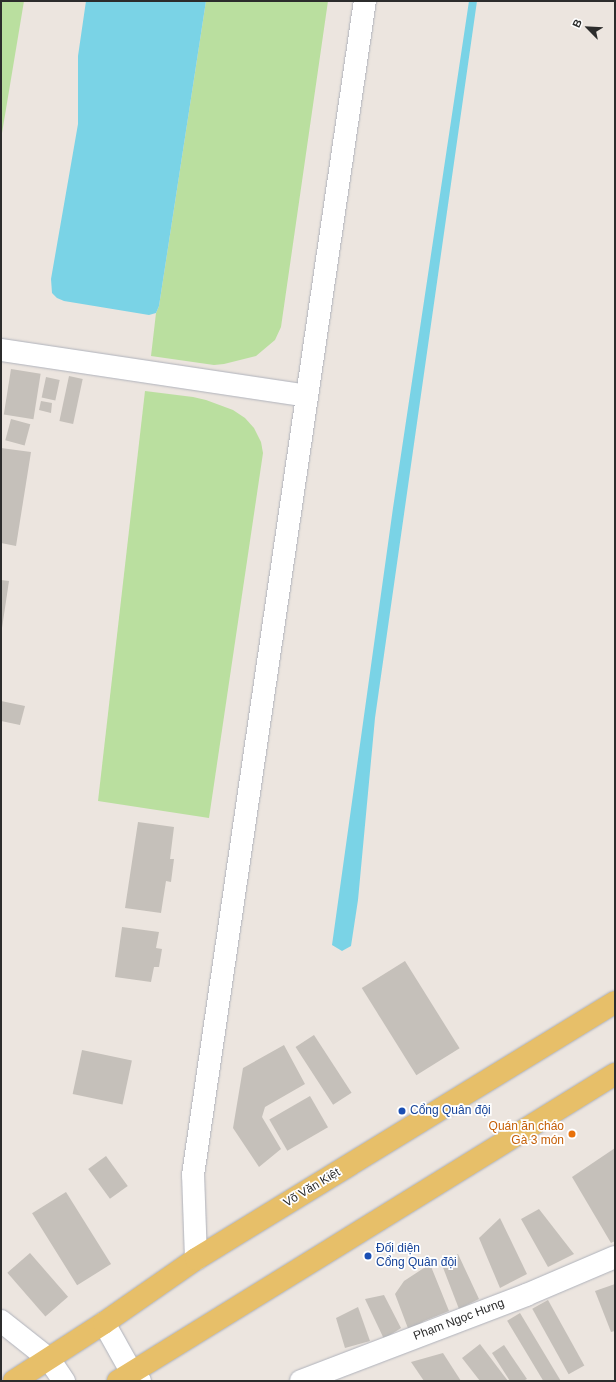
<!DOCTYPE html>
<html>
<head>
<meta charset="utf-8">
<style>
	body { margin:0 }
	#map { position:relative; width:616px; height:1382px; overflow:hidden; background:#ece5df; font-family:Helvetica,sans-serif }
	div>[style] { position:absolute }
	[style*='--x'] { left:calc(var(--x)*1px); top:calc(var(--y)*1px); width:calc(var(--w)*1px); rotate:calc(var(--a)*1deg) }
	.green>* { inset:0; background:#badf9f }
	.water>* { inset:0; background:#7ad3e6 }
	.building>* { inset:0; background:#c5c0ba; transform-origin:0 0 }
	.roads { filter:drop-shadow(0 0 1px #afb2bb) drop-shadow(0 0 1px #afb2bb) }
	.minor>* { height:22px; margin:-11px; padding:0 11px; transform-origin:11px; border-radius:11px; background:#fff }
	.major>* { height:22px; margin:-11px; padding:0 11px; transform-origin:11px; border-radius:11px; background:#e7bf69 }
	.dots>* { width:11px; height:11px; translate:-50% -50%; box-sizing:border-box; border:2px solid #fff; border-radius:50% }
	span { translate:-50% -50%; white-space:nowrap; text-align:center; line-height:1.15; -webkit-text-stroke:3.5px #fff; paint-order:stroke }
	.transit-label { font-size:12px; color:#164399 }
	.left { translate:0 -50%; text-align:left }
	.food-label { font-size:12px; color:#c56008 }
	.right { translate:-100% -50%; text-align:right }
	.street-label { font-size:12px; color:#2c2c2c }
	.frame { position:absolute; inset:0; border:2px solid #2c2c2c; pointer-events:none }
	.north { position:absolute; left:568px; top:8px; width:40px; height:40px; -webkit-text-stroke:3px #fff; paint-order:stroke; rotate:294deg; font-size:11px; font-weight:700; line-height:16px; text-align:center; color:#2c2c2c }
	.north::after { content:''; display:block; margin:auto; width:14px; height:18px; background:#2c2c2c; clip-path:polygon(50% 0,100% 100%,50% 72%,0 100%) }
</style>
</head>
<body>
<div id="map">
	<div class="green">
		<i style="clip-path:polygon(1px 1px,24px 1px,1px 139px)"></i>
		<i style="clip-path:polygon(206px 1px,328px 1px,281px 327px,275px 340px,256px 356px,224px 364px,214px 365px,151px 356px,156px 313px,159px 306px)"></i>
		<i style="clip-path:polygon(145px 391px,193px 397px,206px 400px,233px 410px,245px 418px,254px 428px,261px 442px,263px 453px,209px 818px,98px 801px)"></i>
	</div>
	<div class="water">
		<i style="clip-path:polygon(86px 1px,206px 1px,159px 306px,156px 313px,149px 315px,64px 301px,57px 298px,52px 293px,51px 279px,78px 124px,78px 56px)"></i>
		<i style="clip-path:polygon(469px 1px,477px 1px,375px 718px,358px 900px,351px 946px,342px 951px,332px 945px,393px 508px)"></i>
	</div>
	<div class="building">
		<i style="left:11px;top:369px;width:30px;height:46px;rotate:9deg"></i>
		<i style="left:69px;top:376px;width:14px;height:46px;rotate:12deg"></i>
		<i style="left:46px;top:377px;width:14px;height:21px;rotate:12deg"></i>
		<i style="clip-path:polygon(41px 401px,52px 403px,51px 413px,39px 410px)"></i>
		<i style="left:11px;top:419px;width:20px;height:22px;rotate:15deg"></i>
		<i style="clip-path:polygon(1px 448px,31px 452px,16px 546px,1px 543px)"></i>
		<i style="clip-path:polygon(1px 580px,9px 581px,2px 628px,1px 627px)"></i>
		<i style="clip-path:polygon(1px 701px,25px 706px,20px 725px,1px 721px)"></i>
		<i style="clip-path:polygon(138px 822px,174px 827px,170px 859px,174px 859px,171px 882px,166px 881px,161px 913px,125px 908px)"></i>
		<i style="clip-path:polygon(122px 927px,159px 932px,156px 948px,162px 949px,159px 967px,154px 967px,151px 982px,115px 977px)"></i>
		<i style="left:405px;top:961px;width:103px;height:51px;rotate:58deg"></i>
		<i style="left:314px;top:1035px;width:69px;height:22px;rotate:57deg"></i>
		<i style="clip-path:polygon(284px 1045px,305px 1084px,265px 1107px,262px 1117px,281px 1149px,259px 1167px,233px 1128px,243px 1068px)"></i>
		<i style="left:82px;top:1050px;width:51px;height:45px;rotate:12deg"></i>
		<i style="left:310px;top:1096px;width:36px;height:47px;rotate:60deg"></i>
		<i style="clip-path:polygon(615px 1148px,615px 1241px,611px 1243px,572px 1177px)"></i>
		<i style="left:106px;top:1156px;width:37px;height:22px;rotate:54deg"></i>
		<i style="left:66px;top:1192px;width:85px;height:40px;rotate:58deg"></i>
		<i style="clip-path:polygon(539px 1209px,574px 1254px,548px 1267px,521px 1219px)"></i>
		<i style="clip-path:polygon(500px 1218px,527px 1274px,500px 1288px,479px 1238px)"></i>
		<i style="left:30px;top:1253px;width:58px;height:30px;rotate:49deg"></i>
		<i style="clip-path:polygon(458px 1254px,479px 1299px,459px 1309px,442px 1265px)"></i>
		<i style="clip-path:polygon(430px 1264px,449px 1311px,424px 1321px,409px 1331px,395px 1294px,404px 1281px)"></i>
		<i style="clip-path:polygon(615px 1284px,615px 1331px,611px 1332px,595px 1291px)"></i>
		<i style="clip-path:polygon(384px 1295px,401px 1328px,384px 1339px,365px 1299px)"></i>
		<i style="left:548px;top:1300px;width:75px;height:18px;rotate:61deg"></i>
		<i style="clip-path:polygon(358px 1307px,370px 1341px,345px 1348px,336px 1318px)"></i>
		<i style="left:520px;top:1313px;width:79px;height:15px;rotate:59deg"></i>
		<i style="clip-path:polygon(480px 1344px,508px 1381px,480px 1381px,462px 1358px)"></i>
		<i style="clip-path:polygon(504px 1345px,527px 1379px,523px 1381px,510px 1381px,492px 1353px)"></i>
		<i style="clip-path:polygon(443px 1353px,461px 1381px,424px 1381px,411px 1362px)"></i>
	</div>
	<div class="roads">
		<div class="minor">
			<i style="--x:1;--y:350;--w:309;--a:8.5"></i>
			<i style="--x:196;--y:1259;--w:84;--a:-92"></i>
			<i style="--x:193;--y:1175;--w:1187;--a:-81.67"></i>
			<i style="--x:1;--y:1321;--w:61;--a:38.4"></i>
			<i style="--x:49;--y:1359;--w:27;--a:56"></i>
			<i style="--x:104;--y:1323;--w:57;--a:60.8"></i>
			<i style="--x:132;--y:1373;--w:11;--a:45"></i>
			<i style="--x:301;--y:1381;--w:241;--a:-20.9"></i>
			<i style="--x:526;--y:1295;--w:97;--a:-23.1"></i>
		</div>
		<div class="major">
			<i style="--x:14;--y:1381;--w:107;--a:-32.8"></i>
			<i style="--x:104;--y:1323;--w:112;--a:-34.8"></i>
			<i style="--x:196;--y:1259;--w:492;--a:-31.5"></i>
			<i style="--x:118;--y:1381;--w:584;--a:-31.7"></i>
		</div>
	</div>
	<div class="dots">
		<i style="left:402px;top:1111px;background:#1a4fb4"></i>
		<i style="left:572px;top:1134px;background:#e8710a"></i>
		<i style="left:368px;top:1256px;background:#1a4fb4"></i>
	</div>
	<div class="transit-label">
		<span class="left" style="left:410px;top:1111px">Cổng Quân đội</span>
		<span class="left" style="left:376px;top:1256px">Đối diện<br>Cổng Quân đội</span>
	</div>
	<div class="food-label">
		<span class="right" style="left:564px;top:1134px">Quán ăn cháo<br>Gà 3 món</span>
	</div>
	<div class="street-label">
		<span style="left:312px;top:1188px;rotate:-31deg">Võ Văn Kiệt</span>
		<span style="left:459px;top:1320px;rotate:-21deg">Phạm Ngọc Hưng</span>
	</div>
	<div class="frame"></div>
	<div class="north">B</div>
</div>
</body>
</html>
